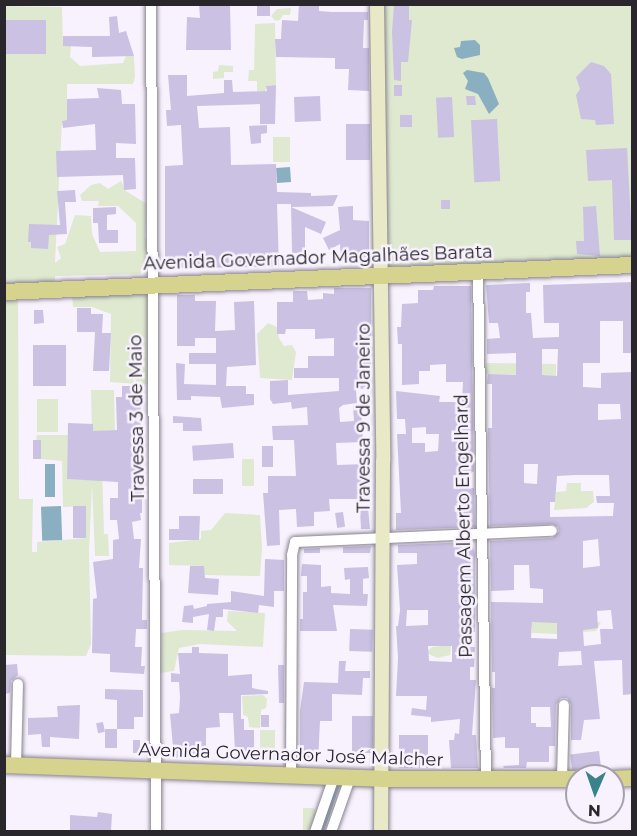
<!DOCTYPE html>
<html>
<head>
<meta charset="utf-8">
<style>
	body { margin:0 }
	#map { position:relative; width:637px; height:836px; overflow:hidden; background:#f8f2fe; font-family:Montserrat,sans-serif }
	div>[style] { position:absolute }
	[style*='--x'] { left:calc(var(--x)*1px); top:calc(var(--y)*1px); width:calc(var(--w)*1px); rotate:calc(var(--a)*1deg) }
	.green>* { inset:0; background:#dee9d0; transform-origin:0 0 }
	.water>* { inset:0; background:#8aafc1; transform-origin:0 0 }
	.building>* { inset:0; background:#cac1e3; transform-origin:0 0 }
	.roads { filter:drop-shadow(0 0 2px #88828e) drop-shadow(0 0 2px #88828e) }
	.minor>* { height:10px; margin:-5px; padding:0 5px; transform-origin:5px; border-radius:5px; background:#fff }
	.secondary>* { height:14px; margin:-7px; padding:0 7px; transform-origin:7px; border-radius:7px; background:#eae9c7 }
	.primary>* { height:16px; margin:-8px; padding:0 8px; transform-origin:8px; border-radius:8px; background:#d6d38e }
	span { translate:-50% -50%; white-space:nowrap; text-align:center; line-height:1.15; -webkit-text-stroke:5px #f8f2fe; paint-order:stroke }
	.street-label { font-size:18px; color:#29272c }
	.frame { position:absolute; inset:0; border:6px solid #29272c; pointer-events:none }
	.north { position:absolute; left:565px; top:764px; width:60px; height:60px; box-sizing:border-box; background:#f8f2fe; border:2px solid #a5a1aa; border-radius:50%; rotate:182deg; font-size:16px; font-weight:700; line-height:24px; text-align:center; color:#29272c }
	.north::after { content:''; display:block; margin:auto; width:21px; height:27px; background:#3b828b; clip-path:polygon(50% 0,100% 100%,50% 72%,0 100%) }
</style>
</head>
<body>
<div id="map">
	<div class="green">
		<i style="left:384px;top:5px;width:248px;height:261px"></i>
		<i style="clip-path:polygon(4px 6px,62px 7px,63px 46px,71px 46px,70px 57px,80px 66px,123px 63px,126px 56px,134px 56px,135px 77px,133px 84px,67px 84px,67px 120px,62px 121px,55px 263px,61px 258px,57px 247px,65px 244px,75px 215px,91px 216px,92px 234px,100px 252px,136px 251px,136px 223px,118px 206px,98px 206px,99px 201px,82px 201px,80px 195px,91px 185px,100px 183px,108px 189px,121px 181px,126px 191px,147px 204px,145px 237px,149px 242px,149px 263px,140px 274px,55px 276px,55px 284px,5px 286px)"></i>
		<i style="clip-path:polygon(291px 8px,290px 15px,283px 15px,280px 20px,275px 21px,271px 16px,277px 9px)"></i>
		<i style="clip-path:polygon(275px 23px,276px 85px,267px 86px,265px 91px,257px 92px,257px 81px,248px 81px,249px 70px,254px 70px,255px 24px)"></i>
		<i style="clip-path:polygon(219px 65px,233px 66px,233px 72px,224px 72px,224px 78px,213px 79px,213px 72px,218px 71px)"></i>
		<i style="left:273px;top:137px;width:17px;height:25px"></i>
		<i style="clip-path:polygon(152px 291px,153px 385px,110px 382px,111px 314px,92px 307px,73px 307px,72px 292px)"></i>
		<i style="clip-path:polygon(18px 299px,19px 499px,33px 499px,32px 552px,37px 552px,37px 542px,86px 538px,86px 506px,63px 507px,62px 461px,41px 459px,41px 440px,36px 440px,37px 435px,68px 435px,67px 479px,93px 480px,91px 390px,114px 390px,115px 430px,101px 431px,104px 534px,108px 534px,109px 556px,95px 556px,92px 485px,89px 551px,91px 644px,86px 656px,5px 655px,4px 300px)"></i>
		<i style="clip-path:polygon(268px 323px,277px 327px,279px 338px,284px 346px,292px 345px,296px 352px,292px 380px,260px 378px,257px 334px)"></i>
		<i style="clip-path:polygon(486px 363px,556px 364px,556px 376px,488px 374px,485px 373px)"></i>
		<i style="left:37px;top:399px;width:21px;height:33px"></i>
		<i style="left:242px;top:459px;width:12px;height:27px"></i>
		<i style="clip-path:polygon(567px 483px,581px 483px,581px 491px,593px 491px,594px 502px,586px 508px,554px 510px,556px 492px,566px 491px)"></i>
		<i style="clip-path:polygon(225px 513px,260px 515px,262px 548px,260px 576px,205px 575px,203px 566px,169px 565px,169px 543px,201px 539px,201px 531px,211px 530px)"></i>
		<i style="clip-path:polygon(228px 611px,265px 613px,263px 647px,200px 644px,179px 648px,174px 671px,160px 673px,161px 633px,182px 630px,237px 631px,227px 621px)"></i>
		<i style="clip-path:polygon(532px 617px,558px 617px,561px 625px,601px 622px,596px 631px,557px 634px,532px 633px)"></i>
		<i style="clip-path:polygon(451px 645px,450px 655px,438px 658px,426px 653px,432px 647px)"></i>
		<i style="clip-path:polygon(263px 695px,267px 699px,266px 708px,261px 710px,260px 728px,249px 727px,248px 717px,243px 715px,242px 696px)"></i>
		<i style="left:260px;top:730px;width:15px;height:30px"></i>
		<i style="clip-path:polygon(303px 808px,313px 808px,319px 813px,311px 829px,303px 830px)"></i>
	</div>
	<div class="water">
		<i style="clip-path:polygon(475px 40px,480px 45px,480px 55px,462px 59px,457px 57px,454px 48px,460px 47px,461px 41px)"></i>
		<i style="clip-path:polygon(467px 70px,484px 73px,488px 78px,499px 104px,489px 114px,478px 94px,465px 89px,468px 81px,463px 73px)"></i>
		<i style="left:290px;top:167px;width:15px;height:14px;rotate:86deg"></i>
		<i style="left:45px;top:464px;width:10px;height:33px"></i>
		<i style="left:61px;top:506px;width:34px;height:20px;rotate:88deg"></i>
		<i style="clip-path:polygon(334px 778px,342px 779px,324px 831px,316px 832px)"></i>
	</div>
	<div class="building">
		<i style="clip-path:polygon(199px 4px,230px 4px,231px 50px,186px 50px,187px 17px,200px 18px)"></i>
		<i style="left:257px;top:4px;width:13px;height:12px"></i>
		<i style="clip-path:polygon(299px 4px,319px 4px,319px 11px,332px 12px,368px 12px,368px 20px,364px 20px,363px 48px,369px 48px,369px 91px,348px 90px,349px 69px,335px 69px,335px 58px,276px 57px,275px 39px,281px 39px,282px 20px,298px 21px)"></i>
		<i style="clip-path:polygon(394px 4px,409px 4px,409px 20px,412px 20px,408px 62px,401px 62px,401px 81px,394px 80px,392px 32px)"></i>
		<i style="clip-path:polygon(117px 16px,119px 33px,126px 31px,134px 56px,92px 57px,92px 47px,63px 46px,63px 36px,110px 36px,109px 17px)"></i>
		<i style="left:4px;top:20px;width:42px;height:34px"></i>
		<i style="clip-path:polygon(591px 62px,604px 66px,611px 74px,614px 124px,596px 125px,595px 120px,581px 119px,576px 95px,580px 89px,576px 77px)"></i>
		<i style="clip-path:polygon(168px 75px,187px 75px,187px 96px,224px 93px,224px 80px,232px 80px,233px 92px,267px 91px,266px 86px,276px 85px,275px 124px,260px 124px,260px 104px,197px 106px,199px 128px,230px 127px,231px 165px,276px 164px,277px 192px,311px 193px,311px 196px,338px 195px,333px 206px,291px 207px,326px 222px,321px 234px,305px 227px,305px 253px,292px 253px,291px 204px,277px 204px,279px 267px,165px 268px,165px 166px,183px 165px,181px 125px,167px 126px,166px 110px,171px 110px)"></i>
		<i style="left:394px;top:85px;width:8px;height:11px"></i>
		<i style="clip-path:polygon(97px 88px,121px 90px,122px 104px,135px 104px,136px 144px,116px 143px,116px 158px,135px 158px,136px 189px,124px 190px,123px 175px,57px 177px,56px 151px,96px 150px,95px 124px,63px 128px,62px 121px,67px 120px,67px 99px,99px 98px)"></i>
		<i style="left:320px;top:96px;width:25px;height:26px;rotate:88deg"></i>
		<i style="clip-path:polygon(466px 96px,475px 96px,476px 105px,467px 105px)"></i>
		<i style="left:452px;top:97px;width:40px;height:16px;rotate:87deg"></i>
		<i style="left:400px;top:115px;width:12px;height:12px"></i>
		<i style="left:497px;top:119px;width:62px;height:26px;rotate:87deg"></i>
		<i style="left:370px;top:124px;width:36px;height:24px;rotate:90deg"></i>
		<i style="clip-path:polygon(267px 125px,267px 133px,261px 134px,261px 143px,251px 144px,249px 126px)"></i>
		<i style="clip-path:polygon(627px 148px,632px 240px,614px 240px,612px 180px,588px 181px,586px 150px)"></i>
		<i style="clip-path:polygon(75px 190px,76px 202px,65px 202px,67px 234px,49px 235px,48px 249px,31px 248px,31px 242px,28px 242px,29px 224px,60px 225px,57px 191px)"></i>
		<i style="left:441px;top:200px;width:9px;height:9px"></i>
		<i style="clip-path:polygon(353px 206px,353px 220px,369px 221px,369px 257px,341px 258px,340px 244px,329px 250px,323px 238px,340px 230px,338px 207px)"></i>
		<i style="clip-path:polygon(596px 206px,600px 256px,577px 254px,576px 241px,584px 241px,583px 207px)"></i>
		<i style="clip-path:polygon(116px 207px,116px 214px,107px 215px,107px 230px,118px 230px,118px 243px,99px 243px,98px 223px,93px 223px,93px 208px)"></i>
		<i style="clip-path:polygon(evenodd,633px 282px,633px 353px,623px 353px,623px 321px,600px 321px,600px 363px,583px 363px,583px 387px,601px 388px,601px 373px,633px 372px,633px 694px,623px 695px,622px 660px,594px 661px,600px 719px,584px 720px,581px 740px,571px 740px,571px 705px,567px 698px,561px 698px,556px 705px,555px 746px,549px 746px,549px 762px,527px 762px,526px 768px,504px 768px,503px 766px,519px 765px,519px 748px,505px 748px,505px 737px,493px 738px,492px 688px,495px 688px,495px 672px,492px 672px,491px 602px,543px 603px,543px 589px,530px 588px,529px 565px,514px 565px,514px 590px,491px 591px,490px 541px,552px 538px,559px 531px,558px 527px,552px 524px,490px 526px,488px 428px,492px 428px,492px 384px,487px 384px,488px 374px,516px 375px,516px 353px,487px 354px,487px 339px,500px 338px,498px 323px,489px 323px,486px 285px,530px 283px,530px 292px,526px 292px,526px 313px,531px 313px,533px 338px,559px 337px,559px 323px,544px 323px,543px 285px,633px 282px,542px 349px,558px 349px,557px 376px,542px 375px,542px 349px,633px 282px,598px 404px,620px 404px,621px 419px,598px 420px,598px 404px,633px 282px,524px 464px,538px 464px,537px 484px,524px 483px,524px 464px,633px 282px,575px 475px,609px 475px,610px 496px,596px 496px,597px 503px,614px 503px,613px 516px,550px 517px,550px 502px,555px 502px,557px 476px,575px 475px,633px 282px,598px 539px,600px 566px,583px 568px,583px 541px,598px 539px,633px 282px,611px 610px,613px 629px,600px 629px,601px 644px,584px 646px,583px 630px,598px 628px,597px 611px,611px 610px,633px 282px,532px 622px,557px 623px,557px 639px,531px 638px,532px 622px,633px 282px,581px 651px,582px 665px,558px 666px,559px 652px,581px 651px,633px 282px,531px 707px,550px 707px,551px 727px,536px 727px,536px 723px,531px 723px,531px 707px)"></i>
		<i style="clip-path:polygon(evenodd,434px 286px,471px 286px,474px 471px,470px 474px,471px 488px,474px 488px,475px 527px,396px 530px,396px 513px,401px 513px,397px 434px,406px 434px,405px 419px,397px 419px,396px 391px,440px 396px,439px 402px,462px 402px,463px 382px,446px 382px,446px 364px,430px 365px,430px 371px,419px 371px,419px 384px,402px 385px,402px 344px,398px 344px,397px 327px,401px 327px,402px 304px,418px 303px,418px 290px,433px 290px,434px 286px,426px 427px,426px 434px,439px 434px,438px 451px,425px 452px,425px 443px,412px 443px,412px 428px,426px 427px)"></i>
		<i style="clip-path:polygon(334px 288px,371px 288px,371px 364px,369px 376px,366px 376px,366px 389px,356px 389px,357px 403px,343px 405px,339px 408px,340px 422px,354px 421px,353px 406px,361px 405px,363px 442px,336px 443px,337px 465px,366px 464px,368px 499px,329px 499px,330px 511px,314px 512px,314px 526px,297px 527px,296px 509px,279px 510px,280px 545px,267px 546px,263px 493px,268px 493px,268px 476px,296px 476px,294px 440px,273px 440px,272px 426px,308px 425px,307px 407px,292px 409px,291px 402px,273px 404px,270px 399px,270px 381px,288px 380px,288px 395px,339px 391px,339px 378px,294px 378px,294px 368px,308px 368px,308px 356px,334px 356px,334px 338px,315px 339px,315px 329px,286px 329px,285px 334px,277px 334px,277px 302px,293px 302px,293px 291px,307px 291px,308px 300px,323px 299px,323px 293px,334px 294px)"></i>
		<i style="clip-path:polygon(177px 295px,195px 295px,195px 301px,216px 301px,215px 331px,235px 330px,234px 302px,254px 301px,256px 365px,227px 367px,226px 386px,246px 386px,246px 394px,254px 394px,254px 405px,222px 408px,220px 397px,191px 396px,191px 400px,177px 400px,176px 363px,185px 364px,184px 384px,216px 385px,216px 364px,189px 364px,189px 353px,216px 353px,216px 338px,195px 338px,195px 346px,177px 346px)"></i>
		<i style="clip-path:polygon(77px 308px,91px 308px,91px 314px,103px 314px,102px 333px,111px 333px,109px 371px,93px 371px,95px 332px,77px 332px)"></i>
		<i style="clip-path:polygon(34px 310px,43px 310px,44px 323px,34px 324px)"></i>
		<i style="left:33px;top:345px;width:33px;height:41px"></i>
		<i style="clip-path:polygon(122px 386px,140px 386px,141px 425px,135px 425px,138px 471px,142px 471px,142px 513px,140px 513px,141px 520px,132px 522px,134px 539px,141px 539px,139px 568px,143px 568px,142px 620px,147px 620px,147px 629px,136px 629px,135px 647px,142px 647px,141px 666px,145px 666px,144px 674px,110px 672px,110px 654px,92px 653px,93px 599px,97px 598px,93px 562px,113px 559px,113px 540px,119px 539px,117px 520px,110px 520px,110px 498px,118px 498px,118px 482px,67px 479px,68px 423px,93px 424px,93px 431px,117px 430px,116px 397px,122px 397px)"></i>
		<i style="clip-path:polygon(173px 416px,201px 418px,202px 431px,183px 431px,183px 423px,173px 423px)"></i>
		<i style="left:33px;top:440px;width:8px;height:19px"></i>
		<i style="left:233px;top:443px;width:15px;height:41px;rotate:86deg"></i>
		<i style="left:262px;top:446px;width:11px;height:21px"></i>
		<i style="left:193px;top:479px;width:30px;height:15px"></i>
		<i style="left:73px;top:506px;width:13px;height:32px"></i>
		<i style="clip-path:polygon(368px 508px,370px 529px,361px 529px,360px 509px)"></i>
		<i style="left:343px;top:512px;width:15px;height:8px;rotate:82deg"></i>
		<i style="clip-path:polygon(179px 516px,200px 516px,199px 540px,169px 540px,169px 529px,179px 529px)"></i>
		<i style="clip-path:polygon(evenodd,472px 542px,475px 555px,475px 632px,468px 632px,467px 647px,475px 647px,474px 667px,470px 667px,470px 680px,476px 680px,472px 735px,476px 735px,478px 768px,451px 768px,449px 740px,454px 740px,455px 733px,459px 734px,460px 719px,431px 722px,431px 717px,411px 715px,412px 708px,426px 710px,427px 696px,396px 696px,398px 658px,396px 626px,398px 626px,400px 610px,397px 565px,417px 564px,417px 553px,398px 553px,398px 545px,472px 542px,407px 610px,428px 610px,428px 625px,406px 626px,407px 610px,472px 542px,428px 646px,452px 646px,452px 662px,429px 661px,428px 646px)"></i>
		<i style="clip-path:polygon(371px 546px,370px 553px,343px 553px,343px 547px)"></i>
		<i style="clip-path:polygon(320px 548px,320px 553px,304px 553px,304px 549px)"></i>
		<i style="clip-path:polygon(265px 559px,284px 560px,284px 591px,274px 591px,274px 607px,259px 605px,258px 613px,223px 609px,223px 617px,216px 617px,214px 631px,207px 630px,209px 614px,193px 617px,193px 623px,182px 622px,184px 606px,193px 605px,194px 609px,207px 606px,207px 604px,231px 602px,231px 591px,264px 596px)"></i>
		<i style="clip-path:polygon(302px 564px,321px 565px,321px 587px,331px 586px,331px 593px,350px 594px,350px 579px,345px 580px,344px 568px,368px 567px,369px 578px,363px 579px,363px 594px,368px 594px,367px 606px,333px 605px,337px 631px,300px 631px,300px 619px,303px 619px,303px 592px,307px 592px,307px 576px,301px 576px)"></i>
		<i style="clip-path:polygon(190px 566px,204px 566px,205px 578px,219px 579px,218px 595px,188px 593px)"></i>
		<i style="left:350px;top:629px;width:23px;height:22px;rotate:2deg"></i>
		<i style="clip-path:polygon(192px 647px,199px 647px,199px 653px,228px 654px,228px 676px,252px 674px,252px 688px,268px 691px,268px 694px,241px 695px,241px 719px,244px 719px,244px 730px,254px 730px,254px 752px,235px 752px,233px 713px,219px 713px,220px 727px,206px 728px,206px 758px,174px 758px,170px 714px,179px 713px,180px 698px,179px 682px,171px 682px,171px 673px,180px 674px,178px 653px,192px 653px)"></i>
		<i style="clip-path:polygon(339px 661px,346px 661px,345px 671px,370px 671px,370px 678px,363px 678px,362px 695px,332px 694px,332px 721px,320px 721px,318px 762px,300px 762px,300px 711px,304px 682px,338px 683px)"></i>
		<i style="clip-path:polygon(17px 664px,18px 675px,11px 681px,10px 693px,4px 694px,4px 665px)"></i>
		<i style="clip-path:polygon(278px 665px,284px 665px,284px 703px,279px 703px)"></i>
		<i style="clip-path:polygon(105px 689px,143px 690px,143px 717px,134px 717px,134px 729px,117px 729px,117px 700px,105px 699px)"></i>
		<i style="clip-path:polygon(80px 705px,79px 739px,50px 737px,50px 747px,42px 747px,41px 734px,28px 735px,28px 718px,58px 717px,57px 706px)"></i>
		<i style="left:261px;top:715px;width:8px;height:12px"></i>
		<i style="left:352px;top:716px;width:21px;height:37px"></i>
		<i style="left:103px;top:722px;width:10px;height:7px;rotate:79deg"></i>
		<i style="left:105px;top:729px;width:12px;height:19px"></i>
		<i style="left:428px;top:735px;width:33px;height:29px;rotate:90deg"></i>
		<i style="left:133px;top:740px;width:7px;height:13px"></i>
		<i style="left:599px;top:751px;width:16px;height:29px;rotate:83deg"></i>
		<i style="clip-path:polygon(98px 812px,112px 814px,111px 831px,70px 831px,70px 815px,97px 817px)"></i>
	</div>
	<div class="roads">
		<div class="minor">
			<i style="--x:151;--y:4;--w:828;--a:89.65"></i>
			<i style="--x:478;--y:271;--w:509;--a:89.1"></i>
			<i style="--x:16;--y:765;--w:81;--a:-88.6"></i>
			<i style="--x:291;--y:776;--w:221;--a:-89.7"></i>
			<i style="--x:292;--y:555;--w:13;--a:-77"></i>
			<i style="--x:295;--y:542;--w:257;--a:-2.5"></i>
			<i style="--x:562;--y:779;--w:74;--a:-88.5"></i>
			<i style="--x:315;--y:832;--w:58;--a:-70.9"></i>
			<i style="--x:331;--y:832;--w:57;--a:-70.6"></i>
		</div>
		<div class="secondary">
			<i style="--x:377;--y:4;--w:457;--a:89.2"></i>
			<i style="--x:383;--y:461;--w:371;--a:90.3"></i>
		</div>
		<div class="primary">
			<i style="--x:4;--y:292;--w:629;--a:-2.46"></i>
			<i style="--x:4;--y:765;--w:378;--a:2.1"></i>
			<i style="--x:382;--y:779;--w:195;--a:0"></i>
			<i style="--x:613;--y:779;--w:19;--a:-3"></i>
		</div>
	</div>
	<div class="street-label">
		<span style="left:318px;top:258px;rotate:-2deg">Avenida Governador Magalhães Barata</span>
		<span style="left:137px;top:418px;rotate:-91deg">Travessa 3 de Maio</span>
		<span style="left:364px;top:418px;rotate:-90deg">Travessa 9 de Janeiro</span>
		<span style="left:464px;top:526px;rotate:-91deg">Passagem Alberto Engelhard</span>
		<span style="left:291px;top:755px;rotate:2deg">Avenida Governador José Malcher</span>
	</div>
	<div class="frame"></div>
	<div class="north">N</div>
</div>
</body>
</html>
